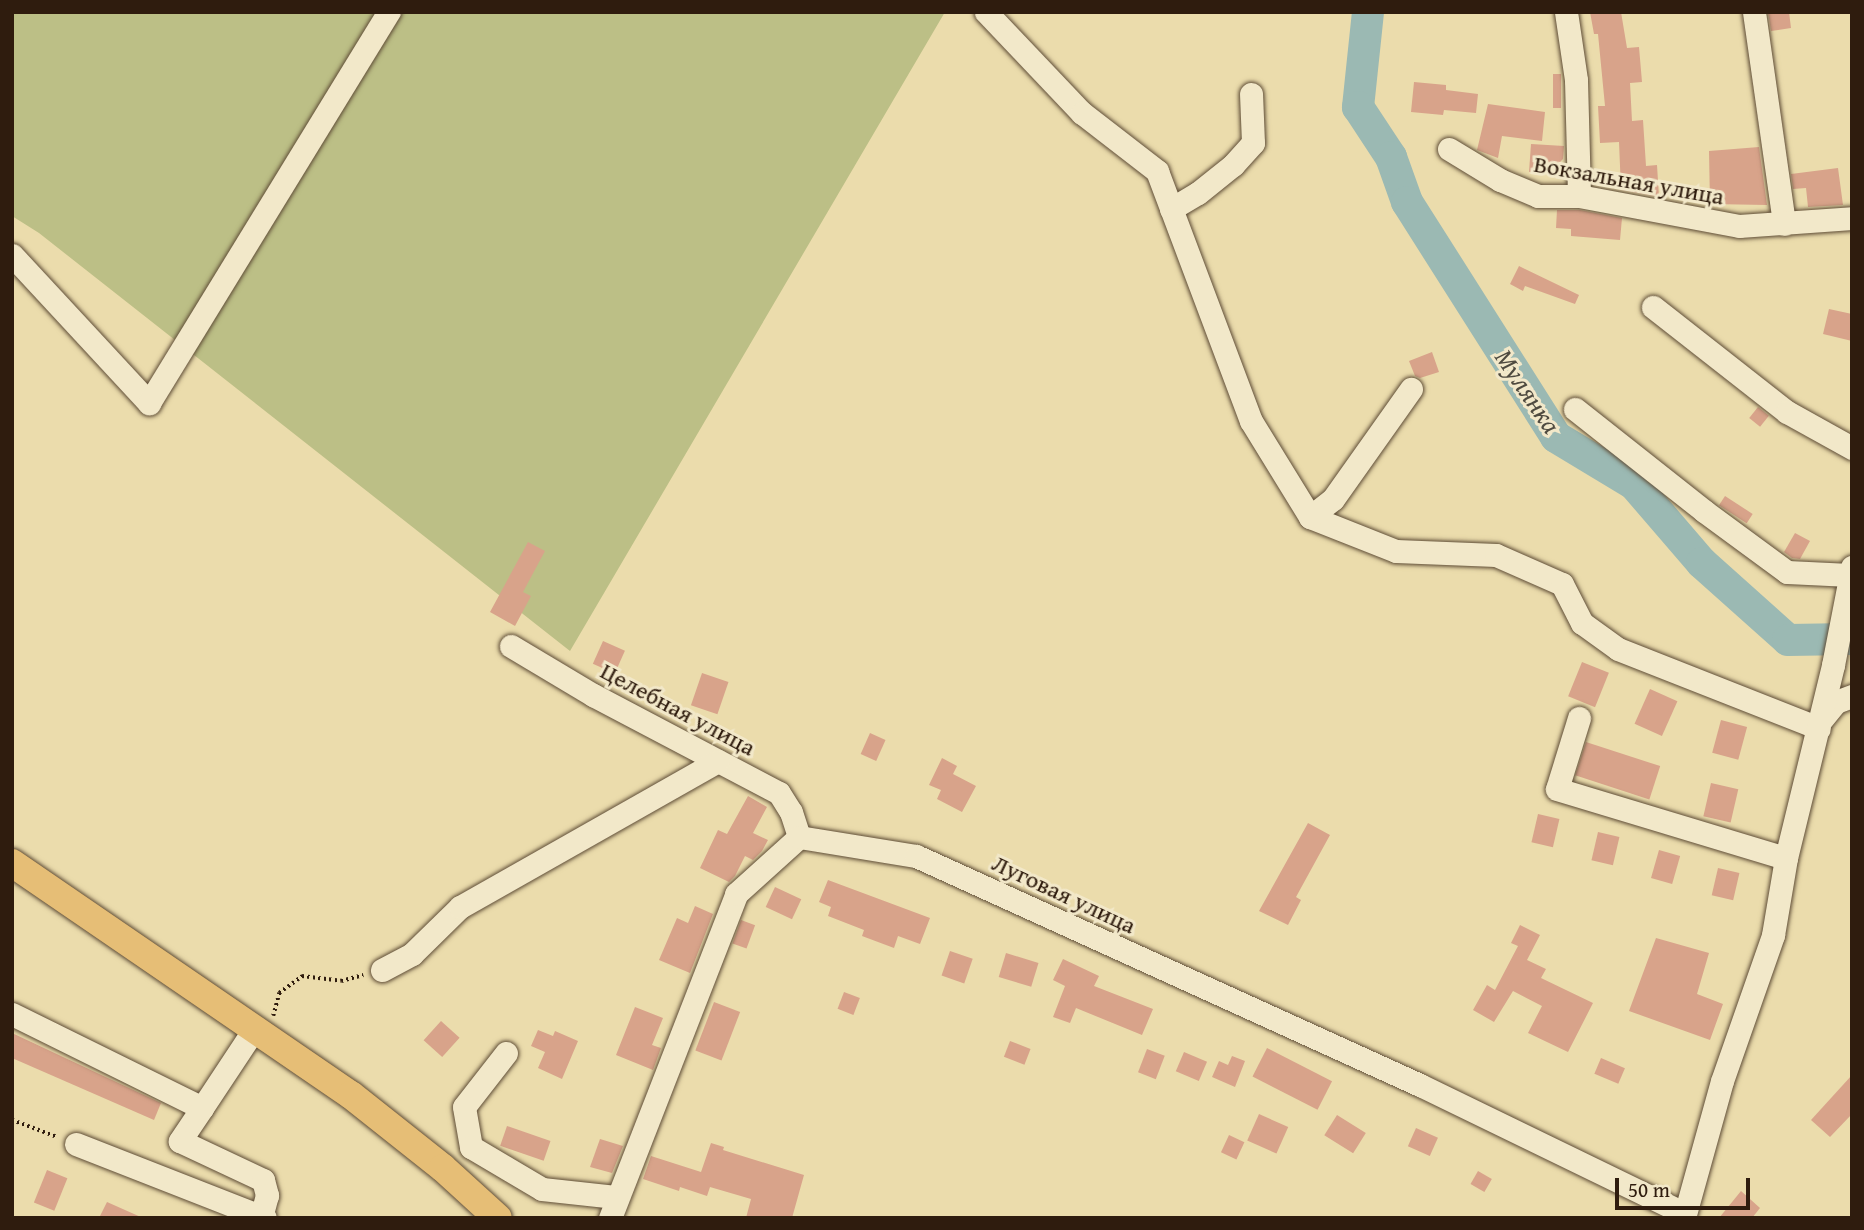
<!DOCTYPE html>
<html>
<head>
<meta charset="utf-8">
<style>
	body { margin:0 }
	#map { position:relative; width:1864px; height:1230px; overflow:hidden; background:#ebdcac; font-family:"Gentium Book Plus",serif }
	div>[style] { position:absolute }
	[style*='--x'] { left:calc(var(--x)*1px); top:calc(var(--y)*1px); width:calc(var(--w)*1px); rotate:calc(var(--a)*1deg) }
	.green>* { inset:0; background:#bcbf86 }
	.river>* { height:32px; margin:-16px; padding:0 16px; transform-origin:16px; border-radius:16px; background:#9bb9b3 }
	.building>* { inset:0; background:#d8a38a; transform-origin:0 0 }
	.path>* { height:3.5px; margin-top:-1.75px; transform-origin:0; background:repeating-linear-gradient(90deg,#2f1c0e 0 2px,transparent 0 5.5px) }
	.roads { filter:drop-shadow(0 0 2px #5e4c36) drop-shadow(0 0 2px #5e4c36) }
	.minor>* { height:23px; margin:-11.5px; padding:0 11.5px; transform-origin:11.5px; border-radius:11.5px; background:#f2e8c9 }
	.major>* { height:28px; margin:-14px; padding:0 14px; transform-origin:14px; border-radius:14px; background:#e6be76 }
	span { translate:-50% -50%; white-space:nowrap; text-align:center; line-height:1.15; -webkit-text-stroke:6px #f2e8c9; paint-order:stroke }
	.street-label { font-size:24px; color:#2f1c0e }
	.water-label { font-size:26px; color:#4f4b40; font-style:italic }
	.frame { position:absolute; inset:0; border:14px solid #2f1c0e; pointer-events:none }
	.scale { position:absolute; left:1615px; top:1178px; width:135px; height:32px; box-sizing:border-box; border:4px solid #2f1c0e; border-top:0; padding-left:9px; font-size:21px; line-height:24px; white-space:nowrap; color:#2f1c0e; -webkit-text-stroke:5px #f2e8c9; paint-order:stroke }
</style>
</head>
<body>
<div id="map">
	<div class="green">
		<i style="clip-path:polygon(12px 12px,945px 12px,570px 651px,39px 233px,12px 216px)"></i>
	</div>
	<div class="river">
		<i style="--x:1368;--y:12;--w:96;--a:96"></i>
		<i style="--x:1358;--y:107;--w:60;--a:56.6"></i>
		<i style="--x:1391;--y:157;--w:48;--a:70.4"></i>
		<i style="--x:1407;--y:202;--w:278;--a:57.6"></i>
		<i style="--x:1556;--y:437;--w:91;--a:31.1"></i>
		<i style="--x:1634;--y:484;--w:104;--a:49.3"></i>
		<i style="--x:1702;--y:563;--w:115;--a:41.8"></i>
		<i style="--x:1788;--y:640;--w:64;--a:-0.9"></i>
	</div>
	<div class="building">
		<i style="clip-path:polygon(1590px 12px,1621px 12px,1627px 48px,1639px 47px,1642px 82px,1630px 83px,1632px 121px,1643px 120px,1646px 166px,1657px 165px,1659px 197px,1621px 190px,1619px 142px,1600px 143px,1598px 106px,1605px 106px,1598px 34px,1594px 34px)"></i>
		<i style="clip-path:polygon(1768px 12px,1789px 12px,1791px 28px,1771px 31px)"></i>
		<i style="left:1553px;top:74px;width:8px;height:34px"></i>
		<i style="clip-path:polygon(1414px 82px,1446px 85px,1446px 90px,1478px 94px,1476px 113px,1444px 110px,1443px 115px,1411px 112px)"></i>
		<i style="clip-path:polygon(1488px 104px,1545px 112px,1542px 141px,1502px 136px,1498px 158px,1477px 150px)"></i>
		<i style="clip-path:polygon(1531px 144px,1564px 146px,1563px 159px,1549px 173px,1529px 172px)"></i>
		<i style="clip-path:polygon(1759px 147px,1767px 205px,1710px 204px,1709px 151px)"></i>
		<i style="clip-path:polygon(1838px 168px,1843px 205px,1808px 207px,1806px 188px,1793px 189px,1791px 174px)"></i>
		<i style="clip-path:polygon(1557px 210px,1580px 210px,1622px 218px,1620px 240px,1571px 236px,1571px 229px,1556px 228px)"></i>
		<i style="clip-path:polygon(1519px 266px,1579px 295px,1575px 304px,1525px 286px,1523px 291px,1510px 284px)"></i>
		<i style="clip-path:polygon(1829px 309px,1852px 314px,1852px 341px,1823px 334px)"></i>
		<i style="clip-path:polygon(1432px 352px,1439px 372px,1420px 378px,1415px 376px,1409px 361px)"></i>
		<i style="left:1758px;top:407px;width:14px;height:14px;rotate:39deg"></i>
		<i style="left:1725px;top:496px;width:33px;height:11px;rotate:33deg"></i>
		<i style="clip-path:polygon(1795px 533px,1810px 541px,1800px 559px,1792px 558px,1784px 552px)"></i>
		<i style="clip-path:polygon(528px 542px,545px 551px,523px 592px,531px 596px,515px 626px,490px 612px)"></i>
		<i style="left:603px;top:641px;width:24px;height:25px;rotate:24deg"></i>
		<i style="left:1582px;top:662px;width:29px;height:37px;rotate:22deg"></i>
		<i style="left:702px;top:673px;width:28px;height:34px;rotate:19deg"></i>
		<i style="left:1650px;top:689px;width:30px;height:38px;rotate:24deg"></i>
		<i style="left:1721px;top:720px;width:27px;height:34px;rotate:15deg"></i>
		<i style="left:870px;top:733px;width:17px;height:23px;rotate:24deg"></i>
		<i style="left:1586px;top:742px;width:78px;height:35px;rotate:18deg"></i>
		<i style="clip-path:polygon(942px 758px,957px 766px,953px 774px,976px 786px,962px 812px,937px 799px,941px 790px,929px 785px)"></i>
		<i style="left:1711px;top:783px;width:28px;height:34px;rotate:13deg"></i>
		<i style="clip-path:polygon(748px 796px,767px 807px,753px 833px,768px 840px,762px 851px,753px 860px,745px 856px,735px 876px,729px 882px,700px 868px,718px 830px,727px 834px)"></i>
		<i style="left:1538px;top:814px;width:22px;height:29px;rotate:13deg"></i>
		<i style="clip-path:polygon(1308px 823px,1330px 835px,1296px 897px,1301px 900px,1288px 925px,1259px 911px)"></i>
		<i style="left:1598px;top:832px;width:22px;height:29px;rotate:13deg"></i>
		<i style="left:1659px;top:850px;width:22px;height:29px;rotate:16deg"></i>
		<i style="left:1718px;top:868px;width:22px;height:28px;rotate:13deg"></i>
		<i style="clip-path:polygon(828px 880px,930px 918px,920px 944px,898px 936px,894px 948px,862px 936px,864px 930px,828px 916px,831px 907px,819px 902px)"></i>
		<i style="left:775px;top:887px;width:29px;height:22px;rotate:25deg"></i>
		<i style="clip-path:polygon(695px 906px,713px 914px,690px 973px,659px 960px,677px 918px,688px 923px)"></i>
		<i style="left:741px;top:920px;width:15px;height:25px;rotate:20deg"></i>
		<i style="clip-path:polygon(1520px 925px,1540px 935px,1527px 960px,1546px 969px,1541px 978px,1593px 1003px,1568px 1052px,1528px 1033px,1542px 1006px,1513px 991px,1494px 1022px,1473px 1010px,1487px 985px,1495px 990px,1518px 946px,1511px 943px)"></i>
		<i style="clip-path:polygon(1656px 938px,1709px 953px,1697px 994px,1723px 1004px,1710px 1040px,1629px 1011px)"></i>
		<i style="left:950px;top:951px;width:24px;height:26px;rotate:19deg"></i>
		<i style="left:1006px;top:953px;width:34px;height:25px;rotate:17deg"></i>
		<i style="clip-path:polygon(1063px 959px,1099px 976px,1094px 986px,1153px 1009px,1142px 1035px,1076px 1008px,1070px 1023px,1053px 1017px,1065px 986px,1053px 980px)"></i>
		<i style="left:844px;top:992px;width:17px;height:18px;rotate:21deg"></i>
		<i style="left:714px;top:1002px;width:28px;height:52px;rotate:21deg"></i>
		<i style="clip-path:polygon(635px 1007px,663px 1018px,652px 1045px,661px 1048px,653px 1070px,616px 1055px)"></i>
		<i style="left:441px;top:1021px;width:25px;height:26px;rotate:42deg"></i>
		<i style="clip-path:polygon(538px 1030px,553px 1036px,555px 1031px,578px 1041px,562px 1079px,538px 1068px,545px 1052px,531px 1046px)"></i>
		<i style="clip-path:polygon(12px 1033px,161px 1103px,154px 1120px,12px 1058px)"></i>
		<i style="left:1010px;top:1041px;width:22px;height:17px;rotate:21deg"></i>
		<i style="left:1267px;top:1048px;width:73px;height:32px;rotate:27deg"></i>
		<i style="left:1147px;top:1049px;width:19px;height:25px;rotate:21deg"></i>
		<i style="left:1184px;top:1052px;width:25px;height:21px;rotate:23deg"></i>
		<i style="clip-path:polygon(1232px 1056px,1245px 1061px,1235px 1087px,1212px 1077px,1219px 1061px,1228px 1065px)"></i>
		<i style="left:1601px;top:1058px;width:26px;height:17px;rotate:23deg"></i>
		<i style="clip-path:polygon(1852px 1075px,1852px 1114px,1830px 1137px,1811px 1120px)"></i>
		<i style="left:1259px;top:1114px;width:32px;height:29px;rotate:24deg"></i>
		<i style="left:1337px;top:1115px;width:34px;height:24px;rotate:32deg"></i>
		<i style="left:507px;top:1126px;width:46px;height:21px;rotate:19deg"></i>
		<i style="left:1416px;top:1128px;width:24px;height:20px;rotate:24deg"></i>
		<i style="left:1229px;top:1135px;width:17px;height:19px;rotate:25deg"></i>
		<i style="clip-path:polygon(600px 1139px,623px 1146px,612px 1173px,590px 1167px)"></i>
		<i style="clip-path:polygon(711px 1143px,724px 1147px,723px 1150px,804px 1175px,792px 1218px,746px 1218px,751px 1199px,710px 1187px,707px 1196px,680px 1187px,679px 1191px,643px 1179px,651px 1156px,701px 1172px)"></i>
		<i style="left:47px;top:1170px;width:22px;height:35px;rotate:22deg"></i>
		<i style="left:1478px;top:1171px;width:16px;height:15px;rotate:30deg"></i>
		<i style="clip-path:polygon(1741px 1191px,1760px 1208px,1752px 1218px,1719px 1218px)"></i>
		<i style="clip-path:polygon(107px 1202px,143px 1218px,99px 1218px)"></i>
	</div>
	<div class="path">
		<i style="--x:273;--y:1016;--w:24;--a:-75"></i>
		<i style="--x:279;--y:993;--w:29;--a:-36"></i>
		<i style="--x:302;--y:976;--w:39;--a:7"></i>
		<i style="--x:341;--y:981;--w:23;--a:-15"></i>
		<i style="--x:12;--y:1120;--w:48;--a:20.7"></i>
	</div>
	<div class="roads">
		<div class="minor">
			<i style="--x:986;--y:12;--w:139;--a:46.5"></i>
			<i style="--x:1082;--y:113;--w:95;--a:37.7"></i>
			<i style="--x:1157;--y:171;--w:267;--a:69.4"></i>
			<i style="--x:1251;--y:421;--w:113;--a:58.4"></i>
			<i style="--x:1310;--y:517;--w:92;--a:21.6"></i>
			<i style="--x:1396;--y:551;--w:100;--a:2.3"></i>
			<i style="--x:1496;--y:555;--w:72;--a:23.7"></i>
			<i style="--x:1562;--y:584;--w:44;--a:62.9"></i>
			<i style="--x:1582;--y:623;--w:44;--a:35.8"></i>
			<i style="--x:1618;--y:649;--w:216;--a:21.5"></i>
			<i style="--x:1566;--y:12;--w:69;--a:81.6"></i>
			<i style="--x:1576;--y:80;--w:116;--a:88.5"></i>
			<i style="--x:1754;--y:12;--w:214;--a:81.9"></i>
			<i style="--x:1449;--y:149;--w:60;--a:31.3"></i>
			<i style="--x:1500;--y:180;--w:41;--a:22.8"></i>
			<i style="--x:1538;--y:196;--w:41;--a:0"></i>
			<i style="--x:1579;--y:196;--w:163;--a:10.6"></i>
			<i style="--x:1739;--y:226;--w:113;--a:-4"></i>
			<i style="--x:1171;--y:209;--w:31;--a:-31"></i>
			<i style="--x:1198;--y:193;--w:45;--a:-38.7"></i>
			<i style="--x:1233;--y:165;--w:30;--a:-48"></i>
			<i style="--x:1253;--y:143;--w:49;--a:-92.3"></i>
			<i style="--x:12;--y:255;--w:202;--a:47.2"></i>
			<i style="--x:149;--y:403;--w:459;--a:-58.5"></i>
			<i style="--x:1653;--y:307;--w:170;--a:38.1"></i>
			<i style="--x:1787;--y:412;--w:74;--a:29"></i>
			<i style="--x:1575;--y:409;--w:164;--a:38.3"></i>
			<i style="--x:1704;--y:511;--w:103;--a:36.3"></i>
			<i style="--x:1787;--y:572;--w:63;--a:2.7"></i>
			<i style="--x:1310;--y:517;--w:29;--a:-38"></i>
			<i style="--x:1333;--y:499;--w:135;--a:-54.7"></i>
			<i style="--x:511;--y:646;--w:96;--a:30.9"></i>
			<i style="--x:593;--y:695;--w:210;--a:27.8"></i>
			<i style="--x:779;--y:793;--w:22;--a:58"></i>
			<i style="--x:791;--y:812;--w:26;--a:72"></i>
			<i style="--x:1579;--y:718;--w:74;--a:107.2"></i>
			<i style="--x:1557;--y:789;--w:239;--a:16.8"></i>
			<i style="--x:1822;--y:719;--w:22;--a:-51"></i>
			<i style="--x:1836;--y:702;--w:17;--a:-21"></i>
			<i style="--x:382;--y:970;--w:34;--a:-28"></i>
			<i style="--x:412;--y:954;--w:67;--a:-44.4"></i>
			<i style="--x:460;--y:907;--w:296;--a:-29.5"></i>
			<i style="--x:12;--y:1014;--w:212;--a:26.3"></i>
			<i style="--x:202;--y:1108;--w:40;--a:124"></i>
			<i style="--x:180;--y:1141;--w:92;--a:25.2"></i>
			<i style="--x:263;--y:1180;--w:16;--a:75"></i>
			<i style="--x:267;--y:1195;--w:24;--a:105"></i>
			<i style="--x:506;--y:1053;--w:68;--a:127.9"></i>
			<i style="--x:464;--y:1107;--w:41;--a:80.1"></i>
			<i style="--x:471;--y:1147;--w:82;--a:30.6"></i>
			<i style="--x:542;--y:1189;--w:74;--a:6.2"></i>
			<i style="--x:202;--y:1108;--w:96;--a:-56.5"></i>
			<i style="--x:76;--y:1144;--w:203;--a:21.4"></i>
			<i style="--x:610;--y:1218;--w:348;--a:-68.7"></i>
			<i style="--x:736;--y:894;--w:85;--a:-42.1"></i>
			<i style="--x:799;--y:837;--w:119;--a:9.2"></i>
			<i style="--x:916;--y:856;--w:554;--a:24.44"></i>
			<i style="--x:1420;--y:1085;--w:293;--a:25.9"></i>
			<i style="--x:1684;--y:1218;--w:142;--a:-74.5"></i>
			<i style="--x:1722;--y:1081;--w:155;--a:-70.7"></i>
			<i style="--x:1773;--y:935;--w:78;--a:-80.4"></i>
			<i style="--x:1786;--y:858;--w:199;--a:-76.3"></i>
			<i style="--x:1833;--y:665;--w:100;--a:-79"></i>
		</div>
		<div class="major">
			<i style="--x:12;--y:863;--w:411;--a:34.4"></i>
			<i style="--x:351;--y:1095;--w:117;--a:38.4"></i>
			<i style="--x:443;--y:1168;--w:74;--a:42.3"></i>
		</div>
	</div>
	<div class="street-label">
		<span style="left:1629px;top:180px;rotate:10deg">Вокзальная улица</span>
		<span style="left:678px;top:709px;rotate:28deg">Целебная улица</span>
		<span style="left:1064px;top:894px;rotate:25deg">Луговая улица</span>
	</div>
	<div class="water-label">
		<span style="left:1528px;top:391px;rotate:56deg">Мулянка</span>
	</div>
	<div class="frame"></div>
	<div class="scale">50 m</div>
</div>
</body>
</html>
